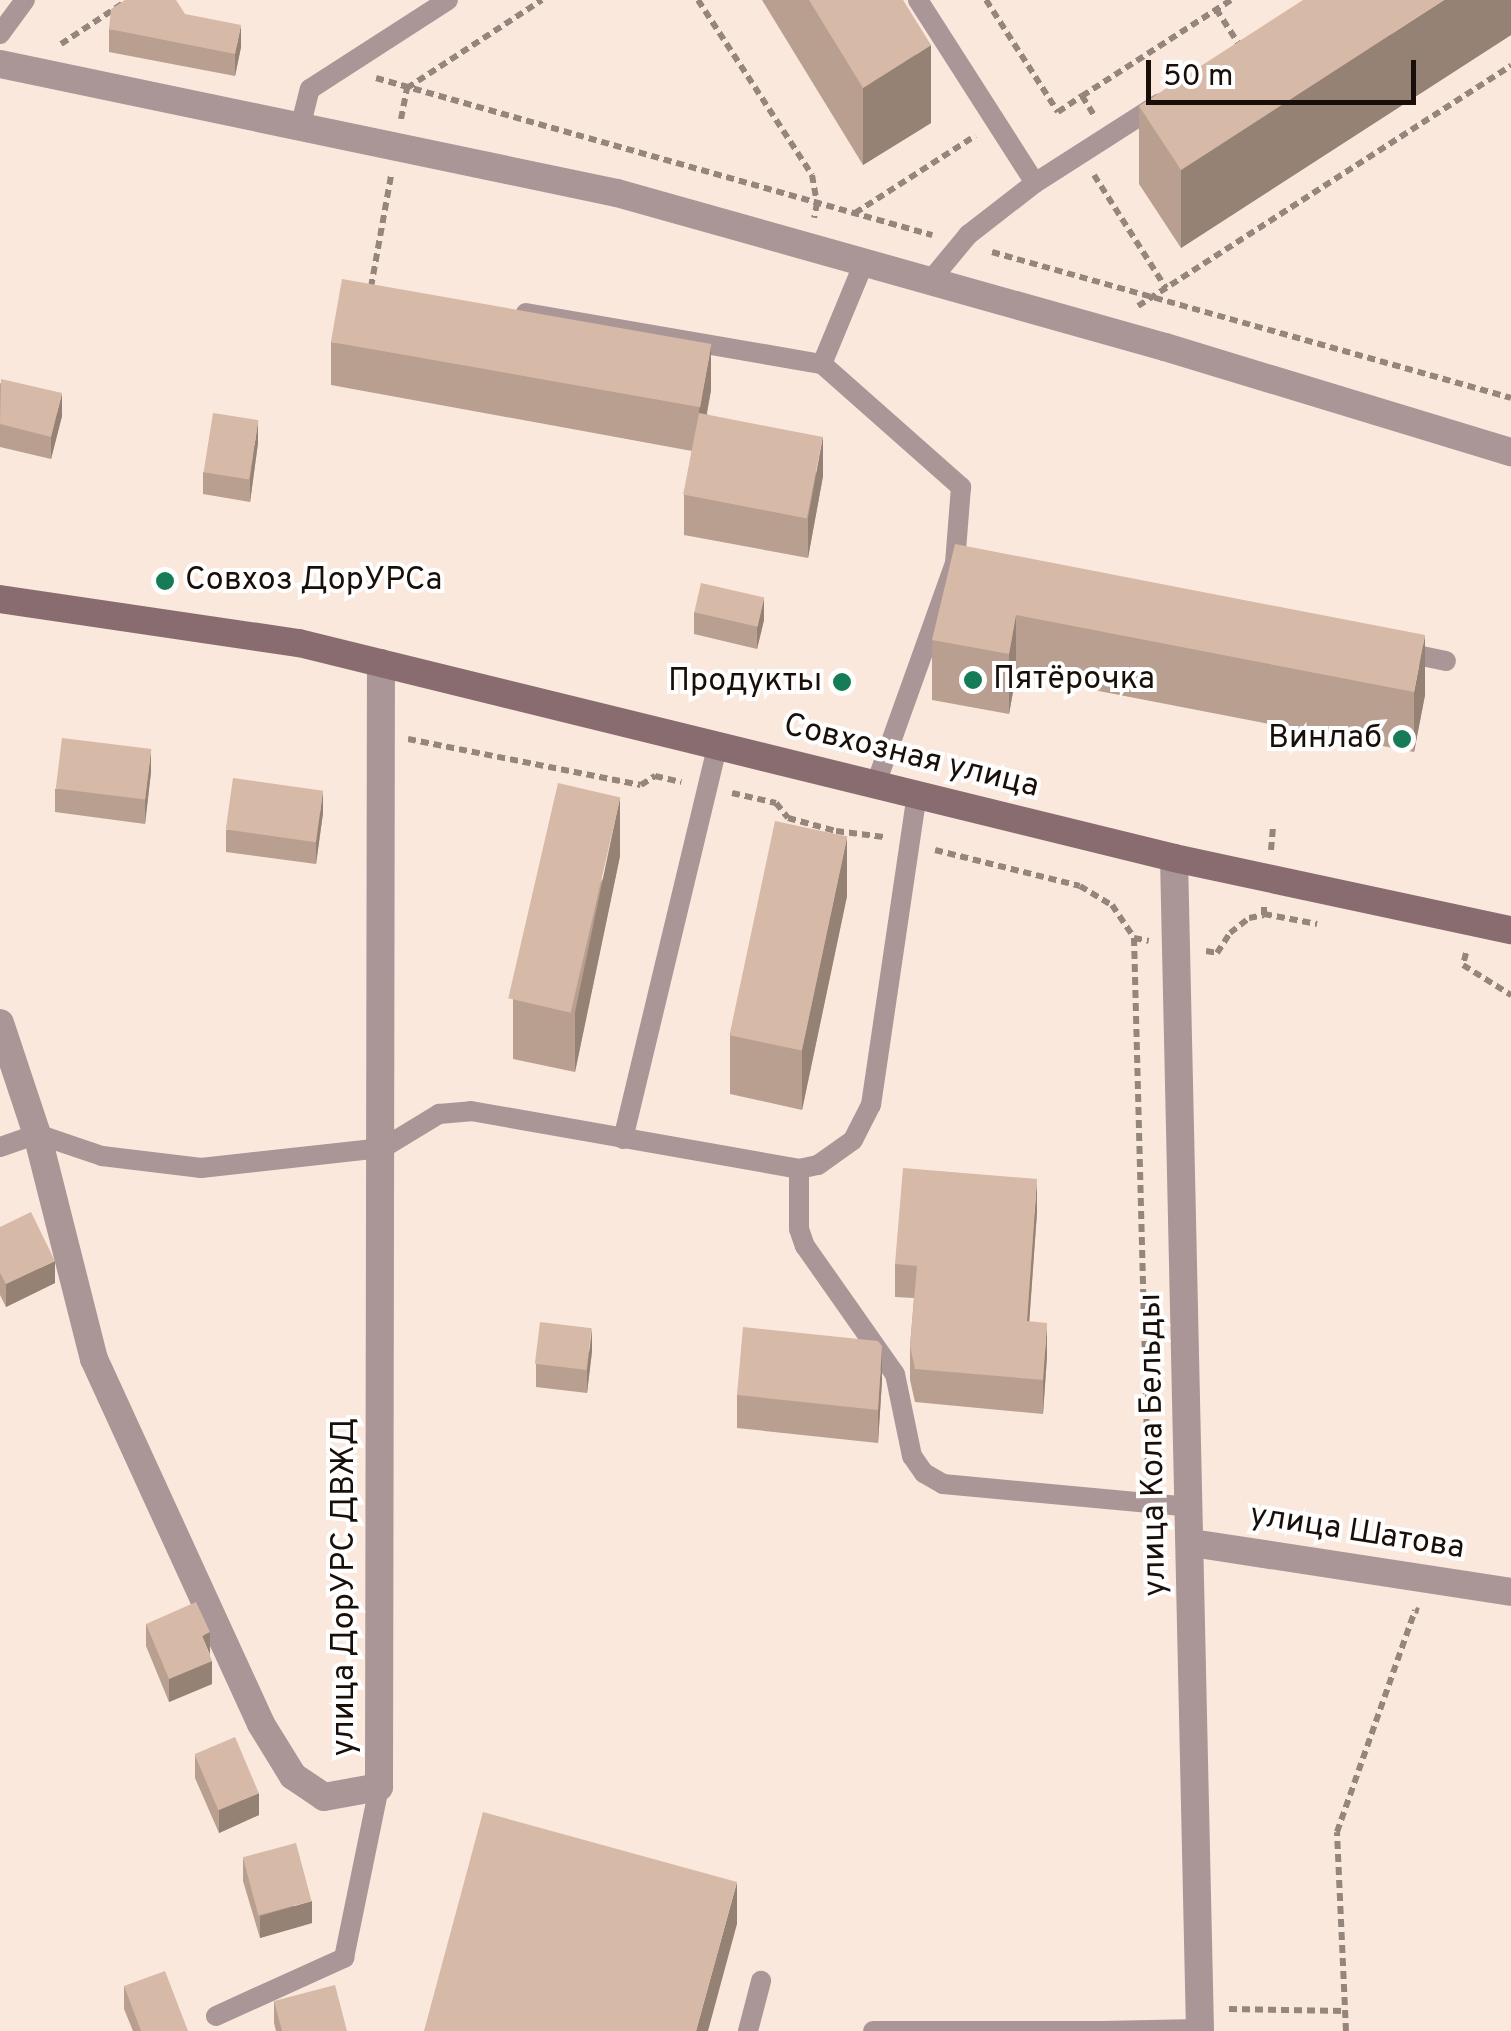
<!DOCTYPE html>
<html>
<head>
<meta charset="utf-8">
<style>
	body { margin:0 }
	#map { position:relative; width:1511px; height:2031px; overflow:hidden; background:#fae8dc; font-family:Overpass,sans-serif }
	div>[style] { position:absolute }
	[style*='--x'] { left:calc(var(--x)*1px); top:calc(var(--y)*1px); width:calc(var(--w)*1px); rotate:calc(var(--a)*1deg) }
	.path>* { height:6px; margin-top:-3px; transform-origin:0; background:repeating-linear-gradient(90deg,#94867c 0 8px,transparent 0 13px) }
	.service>* { height:20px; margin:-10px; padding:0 10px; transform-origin:10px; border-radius:10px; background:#aa9597 }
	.minor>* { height:28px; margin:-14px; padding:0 14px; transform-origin:14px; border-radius:14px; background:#aa9597 }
	.tertiary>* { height:28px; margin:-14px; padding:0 14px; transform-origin:14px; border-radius:14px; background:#aa9597 }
	.secondary>* { height:28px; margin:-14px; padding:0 14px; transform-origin:14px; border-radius:14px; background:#896c6f }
	.wall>* { inset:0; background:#b89f8f }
	.shaded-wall>* { inset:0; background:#968274 }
	.building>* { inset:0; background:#d6b9a6; transform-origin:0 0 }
	.dots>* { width:28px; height:28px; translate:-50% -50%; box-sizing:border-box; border:5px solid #fff; border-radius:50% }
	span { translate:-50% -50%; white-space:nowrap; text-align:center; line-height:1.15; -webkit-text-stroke:8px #fff; paint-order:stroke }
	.poi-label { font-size:32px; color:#190f08 }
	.left { translate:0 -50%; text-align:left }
	.right { translate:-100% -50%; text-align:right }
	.street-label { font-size:32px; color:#190f08 }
	.scale { position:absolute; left:1146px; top:60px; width:270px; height:45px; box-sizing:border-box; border:5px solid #190f08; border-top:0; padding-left:12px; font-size:30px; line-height:35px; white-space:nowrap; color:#190f08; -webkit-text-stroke:8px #fff; paint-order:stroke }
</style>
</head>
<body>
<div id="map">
	<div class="path">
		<i style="--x:698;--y:0;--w:209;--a:56.9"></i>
		<i style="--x:812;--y:175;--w:28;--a:80"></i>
		<i style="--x:817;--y:203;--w:15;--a:101"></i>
		<i style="--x:986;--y:0;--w:133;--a:57.3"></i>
		<i style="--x:1058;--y:112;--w:29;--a:-34"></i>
		<i style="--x:1082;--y:96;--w:22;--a:58"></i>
		<i style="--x:1216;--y:9;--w:44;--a:57"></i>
		<i style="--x:61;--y:44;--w:80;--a:-33.3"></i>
		<i style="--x:376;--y:78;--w:578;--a:15.77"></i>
		<i style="--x:1082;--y:96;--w:177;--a:-32.8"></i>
		<i style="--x:401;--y:119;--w:32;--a:-79"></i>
		<i style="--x:407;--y:88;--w:161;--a:-33.1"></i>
		<i style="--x:1094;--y:175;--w:134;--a:57.5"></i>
		<i style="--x:855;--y:213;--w:143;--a:-32.7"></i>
		<i style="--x:992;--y:252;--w:539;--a:15.71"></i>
		<i style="--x:371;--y:287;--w:113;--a:-79.8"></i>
		<i style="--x:1138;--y:306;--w:444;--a:-32.8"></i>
		<i style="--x:408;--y:739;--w:237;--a:11.2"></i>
		<i style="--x:641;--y:785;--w:17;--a:-33"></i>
		<i style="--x:655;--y:776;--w:27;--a:13"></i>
		<i style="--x:732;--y:793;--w:45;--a:12.8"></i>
		<i style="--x:776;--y:803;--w:19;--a:51"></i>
		<i style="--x:788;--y:818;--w:50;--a:15.2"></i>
		<i style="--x:836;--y:831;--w:48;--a:7.1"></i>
		<i style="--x:935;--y:850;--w:149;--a:13.9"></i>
		<i style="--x:1080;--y:886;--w:37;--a:31"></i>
		<i style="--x:1112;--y:905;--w:40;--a:56"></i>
		<i style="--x:1134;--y:938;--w:15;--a:11"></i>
		<i style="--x:1271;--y:850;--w:23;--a:-85"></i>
		<i style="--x:1264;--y:914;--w:54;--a:10.7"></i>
		<i style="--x:1134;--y:938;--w:539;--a:88.51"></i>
		<i style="--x:1206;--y:951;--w:11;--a:10"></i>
		<i style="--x:1217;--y:953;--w:24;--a:-57"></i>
		<i style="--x:1230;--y:933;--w:24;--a:-38"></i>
		<i style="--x:1249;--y:918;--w:15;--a:-11"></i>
		<i style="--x:1264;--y:915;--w:8;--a:-90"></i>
		<i style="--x:1466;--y:953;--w:12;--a:104"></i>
		<i style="--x:1463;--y:965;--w:57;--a:32"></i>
		<i style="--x:1229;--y:2009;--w:116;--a:1"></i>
		<i style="--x:1346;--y:2031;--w:199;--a:-92.6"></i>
		<i style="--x:1337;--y:1832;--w:235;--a:-70.6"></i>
		<i style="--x:1415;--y:1610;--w:4;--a:14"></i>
	</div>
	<div class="service">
		<i style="--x:918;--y:0;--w:217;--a:57.4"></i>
		<i style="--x:0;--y:34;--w:42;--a:-53.7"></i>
		<i style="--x:301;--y:124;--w:36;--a:-76"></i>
		<i style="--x:310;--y:89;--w:164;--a:-32.8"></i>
		<i style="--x:930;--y:281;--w:60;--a:-50.4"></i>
		<i style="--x:968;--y:235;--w:85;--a:-37.8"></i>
		<i style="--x:1035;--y:183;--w:148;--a:-32.6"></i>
		<i style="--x:526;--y:313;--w:300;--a:9.8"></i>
		<i style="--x:822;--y:364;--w:186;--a:41.5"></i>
		<i style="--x:961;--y:487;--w:76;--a:94.5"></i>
		<i style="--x:955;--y:563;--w:235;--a:109.7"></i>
		<i style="--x:822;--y:364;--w:107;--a:-67.5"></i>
		<i style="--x:1398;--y:651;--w:49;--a:11.8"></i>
		<i style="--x:623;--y:1139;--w:404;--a:-76.5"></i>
		<i style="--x:0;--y:1147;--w:39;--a:-19"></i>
		<i style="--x:37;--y:1134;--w:69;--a:18.7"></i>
		<i style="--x:102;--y:1156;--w:100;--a:6.9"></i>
		<i style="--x:201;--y:1168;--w:183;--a:-6.3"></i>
		<i style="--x:383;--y:1148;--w:66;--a:-31.3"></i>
		<i style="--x:439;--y:1114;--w:32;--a:-5"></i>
		<i style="--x:471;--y:1111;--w:333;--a:10"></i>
		<i style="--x:799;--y:1169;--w:19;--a:-12"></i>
		<i style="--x:818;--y:1165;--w:43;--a:-35.5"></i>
		<i style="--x:853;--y:1140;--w:39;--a:-63"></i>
		<i style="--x:871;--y:1105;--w:313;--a:-81.6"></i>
		<i style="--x:799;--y:1169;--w:60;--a:90"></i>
		<i style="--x:799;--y:1229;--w:18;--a:71"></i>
		<i style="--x:805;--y:1246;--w:156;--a:54.9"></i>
		<i style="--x:895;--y:1374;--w:84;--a:78.3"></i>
		<i style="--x:912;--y:1456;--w:21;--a:55"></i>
		<i style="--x:924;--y:1473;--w:22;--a:30"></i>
		<i style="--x:943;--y:1484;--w:248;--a:5.3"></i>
		<i style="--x:216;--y:2016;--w:141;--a:-24.4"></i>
		<i style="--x:344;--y:1958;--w:175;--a:-78.4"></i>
		<i style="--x:748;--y:2031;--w:52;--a:-75.4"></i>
		<i style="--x:873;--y:2031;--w:230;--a:0"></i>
		<i style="--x:1103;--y:2031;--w:96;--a:-1.2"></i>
	</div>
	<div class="minor">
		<i style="--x:0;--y:64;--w:630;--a:11.81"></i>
		<i style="--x:617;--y:193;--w:569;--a:15.7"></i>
		<i style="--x:1165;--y:347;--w:362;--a:16.9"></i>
		<i style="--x:0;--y:1023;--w:117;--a:71.6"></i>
		<i style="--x:37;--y:1134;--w:232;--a:75.8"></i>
		<i style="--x:94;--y:1359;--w:401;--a:65.4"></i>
		<i style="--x:261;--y:1724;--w:61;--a:58.4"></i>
		<i style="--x:293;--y:1776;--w:37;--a:34"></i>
		<i style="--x:324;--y:1797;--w:56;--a:-10.3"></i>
		<i style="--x:379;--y:1787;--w:1124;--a:-89.9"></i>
		<i style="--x:1192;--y:1543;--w:323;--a:8.7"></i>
	</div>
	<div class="tertiary">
		<i style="--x:1174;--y:858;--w:1173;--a:88.73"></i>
	</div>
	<div class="secondary">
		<i style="--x:0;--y:599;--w:302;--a:8.4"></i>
		<i style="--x:299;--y:643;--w:901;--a:13.8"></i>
		<i style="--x:1174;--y:858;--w:345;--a:12.1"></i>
	</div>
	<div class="wall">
		<i style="clip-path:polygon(762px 0,903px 0,931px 123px,863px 165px)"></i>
		<i style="clip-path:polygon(1511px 0,1511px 35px,1181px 248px,1139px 184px,1139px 106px)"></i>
		<i style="clip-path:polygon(109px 29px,241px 47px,235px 76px,109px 52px)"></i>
		<i style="clip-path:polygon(331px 342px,711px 390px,707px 414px,823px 476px,808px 558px,684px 535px,684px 495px,692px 451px,331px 385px)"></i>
		<i style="clip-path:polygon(0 383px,62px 416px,51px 459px,0 447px)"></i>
		<i style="clip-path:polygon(258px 443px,250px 502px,203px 494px,203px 472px)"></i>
		<i style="clip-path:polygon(955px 544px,1425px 695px,1414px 752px,1016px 675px,1009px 714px,932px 700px,932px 640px)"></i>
		<i style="clip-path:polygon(694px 612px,764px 620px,757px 649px,694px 634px)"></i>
		<i style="clip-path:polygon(151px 772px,145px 824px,55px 812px,55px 789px)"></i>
		<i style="clip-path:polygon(323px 813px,316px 864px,226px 852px,226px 830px)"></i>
		<i style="clip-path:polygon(620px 856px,575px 1072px,513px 1059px,513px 999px)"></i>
		<i style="clip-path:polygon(847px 896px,802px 1110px,730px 1094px,730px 1035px)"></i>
		<i style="clip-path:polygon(1037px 1212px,1029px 1321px,1047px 1356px,1043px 1414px,915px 1402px,910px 1380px,910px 1346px,914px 1298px,895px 1297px,895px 1264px)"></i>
		<i style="clip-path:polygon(0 1227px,55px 1283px,6px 1307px,0 1295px)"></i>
		<i style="clip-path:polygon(592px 1351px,587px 1393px,536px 1387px,536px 1364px)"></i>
		<i style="clip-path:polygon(882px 1380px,878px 1443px,737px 1428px,737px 1395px)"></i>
		<i style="clip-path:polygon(146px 1624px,210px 1655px,212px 1684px,169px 1702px,146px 1646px)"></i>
		<i style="clip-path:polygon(195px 1755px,259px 1815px,219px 1833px,195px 1778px)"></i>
		<i style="clip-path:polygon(243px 1858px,312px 1923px,260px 1938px,243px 1881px)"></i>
		<i style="clip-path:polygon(124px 1986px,188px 2031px,133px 2031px,124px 2009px)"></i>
		<i style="clip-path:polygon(274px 2001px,347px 2031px,276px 2031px,274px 2023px)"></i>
	</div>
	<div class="shaded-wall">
		<i style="clip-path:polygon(1444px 0,1511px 0,1511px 35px,1181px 248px,1181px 170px)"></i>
		<i style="clip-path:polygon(241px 25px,241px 47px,235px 76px,235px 54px)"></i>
		<i style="clip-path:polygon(931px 45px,931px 123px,863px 165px,863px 88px)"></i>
		<i style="clip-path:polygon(711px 347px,711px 390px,699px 453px,699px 410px)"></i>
		<i style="clip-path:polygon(62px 393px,62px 416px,51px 459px,51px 437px)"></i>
		<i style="clip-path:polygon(258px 420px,258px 443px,250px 502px,250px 479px)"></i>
		<i style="clip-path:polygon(823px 436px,823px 476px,808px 558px,808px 518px)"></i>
		<i style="clip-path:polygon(764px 597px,764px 620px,757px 649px,757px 626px)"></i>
		<i style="clip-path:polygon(1016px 615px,1016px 675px,1009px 714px,1009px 654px)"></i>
		<i style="clip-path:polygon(1425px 635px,1425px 695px,1414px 752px,1414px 692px)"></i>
		<i style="clip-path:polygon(151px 749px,151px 772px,145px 824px,145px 801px)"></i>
		<i style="clip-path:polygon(323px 790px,323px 813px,316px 864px,316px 842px)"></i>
		<i style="clip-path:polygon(620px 797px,620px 856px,575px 1072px,575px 1012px)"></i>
		<i style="clip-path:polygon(847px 836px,847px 896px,802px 1110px,802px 1050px)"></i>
		<i style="clip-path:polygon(1037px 1179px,1037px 1212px,1027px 1354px,1027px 1321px)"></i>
		<i style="clip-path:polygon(55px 1261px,55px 1283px,6px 1307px,6px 1284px)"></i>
		<i style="clip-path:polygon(1047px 1323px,1047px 1356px,1043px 1414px,1043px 1380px)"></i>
		<i style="clip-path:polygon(592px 1328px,592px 1351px,587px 1393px,587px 1370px)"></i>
		<i style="clip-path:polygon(882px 1346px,882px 1380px,878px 1443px,878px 1410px)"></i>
		<i style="clip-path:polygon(210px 1632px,210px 1655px,202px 1636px)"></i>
		<i style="clip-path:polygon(212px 1661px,212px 1684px,169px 1702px,169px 1679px)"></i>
		<i style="clip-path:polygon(259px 1793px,259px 1815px,219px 1833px,219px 1810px)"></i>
		<i style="clip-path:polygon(737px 1882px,737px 1924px,708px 2031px,696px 2031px)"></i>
		<i style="clip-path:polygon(312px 1901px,312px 1923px,260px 1938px,260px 1916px)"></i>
	</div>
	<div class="building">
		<i style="clip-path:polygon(125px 0,176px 0,185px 14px,241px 25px,235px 54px,109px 29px,111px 9px)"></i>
		<i style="clip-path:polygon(809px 0,903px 0,931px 45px,863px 88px)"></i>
		<i style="clip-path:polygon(1303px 0,1444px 0,1181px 170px,1139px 106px)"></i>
		<i style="left:342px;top:279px;width:375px;height:64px;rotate:10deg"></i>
		<i style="clip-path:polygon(1px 379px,62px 393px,51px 437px,0 424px)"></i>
		<i style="left:213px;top:413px;width:46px;height:60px;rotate:9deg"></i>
		<i style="left:699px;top:413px;width:126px;height:83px;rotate:11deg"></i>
		<i style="clip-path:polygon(955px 544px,1425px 635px,1414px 692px,1016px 615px,1009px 654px,932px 640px)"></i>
		<i style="left:701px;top:583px;width:65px;height:30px;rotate:13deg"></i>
		<i style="left:62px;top:738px;width:90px;height:51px;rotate:7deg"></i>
		<i style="left:233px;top:778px;width:91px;height:52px;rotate:8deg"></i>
		<i style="left:558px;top:783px;width:64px;height:221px;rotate:13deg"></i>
		<i style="left:775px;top:821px;width:74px;height:219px;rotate:12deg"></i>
		<i style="clip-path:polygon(903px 1168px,1037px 1179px,1027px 1321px,1047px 1323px,1043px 1380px,915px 1369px,910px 1346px,917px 1266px,895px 1264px)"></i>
		<i style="clip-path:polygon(31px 1212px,55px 1261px,6px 1284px,0 1273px,0 1227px)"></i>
		<i style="left:540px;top:1322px;width:52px;height:42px;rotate:7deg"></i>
		<i style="clip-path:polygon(743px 1327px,878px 1341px,882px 1346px,878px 1410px,737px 1395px)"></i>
		<i style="clip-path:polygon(196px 1602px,210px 1632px,202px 1636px,212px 1661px,169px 1679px,146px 1624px)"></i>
		<i style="left:235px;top:1737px;width:61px;height:44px;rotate:67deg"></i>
		<i style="clip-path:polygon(483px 1812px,737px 1882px,696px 2031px,424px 2031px)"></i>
		<i style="left:296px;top:1843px;width:60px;height:55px;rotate:75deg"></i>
		<i style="clip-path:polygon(165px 1971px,188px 2031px,141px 2031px,124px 1986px)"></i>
		<i style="clip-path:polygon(335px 1985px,347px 2031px,282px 2031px,274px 2001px)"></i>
	</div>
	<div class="dots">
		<i style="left:165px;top:581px;background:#167c55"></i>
		<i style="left:973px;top:680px;background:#167c55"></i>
		<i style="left:842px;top:682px;background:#167c55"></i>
		<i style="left:1402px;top:739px;background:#167c55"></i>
	</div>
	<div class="poi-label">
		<span class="left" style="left:185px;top:581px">Совхоз ДорУPCа</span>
		<span class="left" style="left:993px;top:680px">Пятёрочка</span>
		<span class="right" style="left:822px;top:682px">Продукты</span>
		<span class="right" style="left:1382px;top:739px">Винлаб</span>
	</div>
	<div class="street-label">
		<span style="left:911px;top:757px;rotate:14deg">Совхозная улица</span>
		<span style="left:1154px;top:1445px;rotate:-91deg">улица Кола Бельды</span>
		<span style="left:1357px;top:1533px;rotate:9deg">улица Шатова</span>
		<span style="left:345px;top:1587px;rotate:-90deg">улица ДорУРС ДВЖД</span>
	</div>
	<div class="scale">50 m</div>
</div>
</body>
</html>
